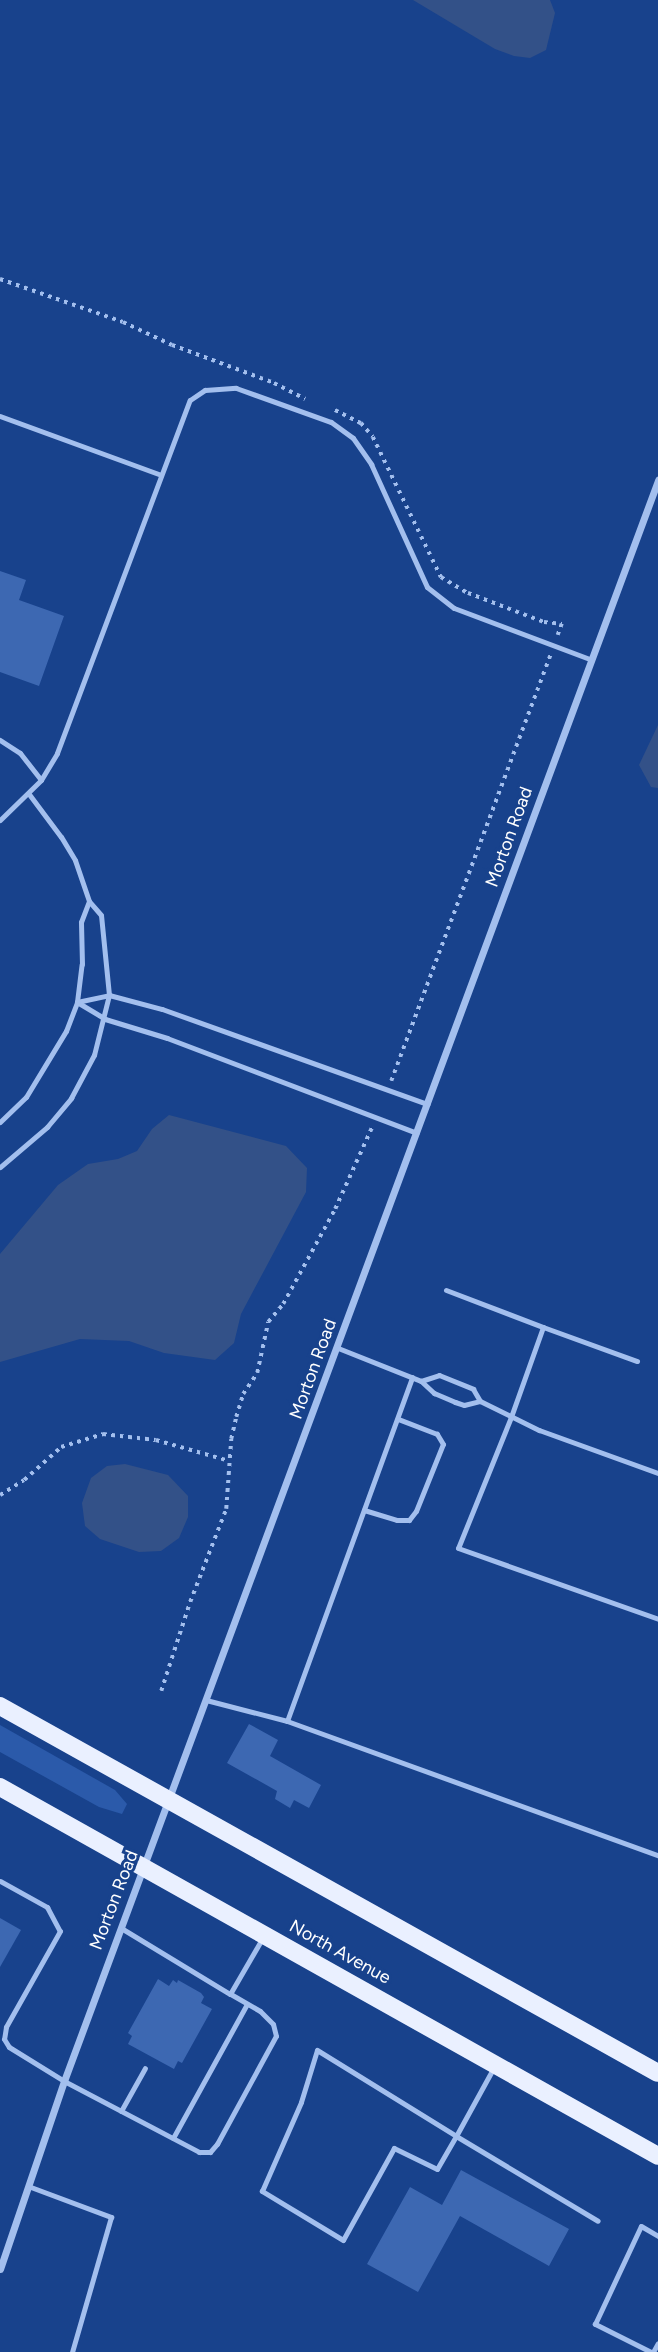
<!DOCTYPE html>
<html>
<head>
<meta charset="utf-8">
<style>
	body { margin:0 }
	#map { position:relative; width:658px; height:2352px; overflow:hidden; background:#18428c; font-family:Figtree,sans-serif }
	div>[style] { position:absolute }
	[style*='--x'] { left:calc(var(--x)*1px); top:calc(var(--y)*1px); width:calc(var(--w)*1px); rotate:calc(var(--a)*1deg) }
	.green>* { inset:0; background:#2b5aaa }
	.water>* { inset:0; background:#335188 }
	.building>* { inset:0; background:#3d68b2 }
	.path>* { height:3.5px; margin-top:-1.75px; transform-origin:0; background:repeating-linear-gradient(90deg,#a3bfee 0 3.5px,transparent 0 8.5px) }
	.service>* { height:5px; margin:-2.5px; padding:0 2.5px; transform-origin:2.5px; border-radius:2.5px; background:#a3bfee }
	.minor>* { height:7px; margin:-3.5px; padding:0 3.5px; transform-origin:3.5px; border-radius:3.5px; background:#a3bfee }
	.primary>* { height:18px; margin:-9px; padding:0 9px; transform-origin:9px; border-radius:9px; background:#eaf0ff }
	span { translate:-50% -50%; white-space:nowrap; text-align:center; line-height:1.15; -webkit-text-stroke:6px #18428c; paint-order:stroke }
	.street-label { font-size:18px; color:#fff }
</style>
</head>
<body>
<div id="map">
	<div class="green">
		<i style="clip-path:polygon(0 1725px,115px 1790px,127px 1804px,122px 1814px,99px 1807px,0 1752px)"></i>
	</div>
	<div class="water">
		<i style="clip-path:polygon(413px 0,550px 0,555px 13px,546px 50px,530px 58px,514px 56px,495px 49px)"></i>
		<i style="clip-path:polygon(658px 725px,658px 788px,651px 787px,639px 765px)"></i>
		<i style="clip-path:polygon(169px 1115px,286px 1146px,307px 1168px,306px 1192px,241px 1314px,234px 1343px,215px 1360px,164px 1353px,129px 1341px,80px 1339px,0 1362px,0 1254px,58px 1185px,88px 1164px,118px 1159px,137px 1151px,152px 1129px)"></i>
		<i style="clip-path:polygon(125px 1464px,168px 1475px,188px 1496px,188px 1517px,179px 1538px,161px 1551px,139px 1552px,100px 1539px,85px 1526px,82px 1503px,91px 1478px,107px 1466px)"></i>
	</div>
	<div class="building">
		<i style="clip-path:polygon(0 571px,26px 580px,19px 600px,64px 616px,39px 686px,0 672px)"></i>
		<i style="clip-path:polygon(249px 1724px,278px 1740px,270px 1756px,321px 1785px,309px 1808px,294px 1800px,290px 1808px,275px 1799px,277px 1791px,227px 1763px)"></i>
		<i style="clip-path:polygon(0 1918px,21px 1930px,0 1967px)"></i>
		<i style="clip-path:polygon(158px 1979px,169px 1986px,173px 1980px,177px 1983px,178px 1980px,201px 1993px,204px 1997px,201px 2003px,212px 2009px,182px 2063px,178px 2061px,174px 2069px,128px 2044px,132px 2036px,128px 2033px)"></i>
		<i style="clip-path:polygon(461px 2170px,569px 2229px,549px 2266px,460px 2216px,418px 2292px,367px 2264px,410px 2187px,442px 2205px)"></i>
	</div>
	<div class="path">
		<i style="--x:0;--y:279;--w:130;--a:19.3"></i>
		<i style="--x:123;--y:322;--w:54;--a:25.1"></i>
		<i style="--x:172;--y:345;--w:109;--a:20.4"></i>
		<i style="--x:274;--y:383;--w:35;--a:27"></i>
		<i style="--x:335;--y:410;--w:29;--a:27"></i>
		<i style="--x:361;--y:423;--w:18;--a:49"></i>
		<i style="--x:373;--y:437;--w:156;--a:64.1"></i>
		<i style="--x:441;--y:577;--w:31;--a:31"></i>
		<i style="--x:468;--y:593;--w:81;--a:20.9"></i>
		<i style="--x:544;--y:622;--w:18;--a:6"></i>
		<i style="--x:562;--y:624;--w:12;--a:110"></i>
		<i style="--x:391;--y:1081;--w:455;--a:-69.5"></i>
		<i style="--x:0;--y:1495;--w:28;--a:-32"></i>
		<i style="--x:24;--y:1480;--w:50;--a:-41.7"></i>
		<i style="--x:61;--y:1447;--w:44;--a:-17.2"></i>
		<i style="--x:103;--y:1434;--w:53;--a:6.5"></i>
		<i style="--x:156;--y:1440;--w:76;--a:16"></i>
		<i style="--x:161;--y:1691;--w:94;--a:-72"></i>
		<i style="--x:190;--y:1602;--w:100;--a:-68.8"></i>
		<i style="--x:226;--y:1509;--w:70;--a:-85.9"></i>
		<i style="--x:231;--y:1439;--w:23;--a:-77"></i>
		<i style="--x:236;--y:1417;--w:24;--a:-73"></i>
		<i style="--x:243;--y:1394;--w:25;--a:-56"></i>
		<i style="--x:257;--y:1373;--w:52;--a:-77.8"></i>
		<i style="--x:268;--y:1322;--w:23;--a:-50"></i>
		<i style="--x:283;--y:1304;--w:108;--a:-61.3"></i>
		<i style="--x:335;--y:1209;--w:90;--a:-65.7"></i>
	</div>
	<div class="service">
		<i style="--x:0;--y:416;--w:171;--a:20.1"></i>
		<i style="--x:0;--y:740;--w:24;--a:33"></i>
		<i style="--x:20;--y:753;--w:34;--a:52"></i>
		<i style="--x:0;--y:820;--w:57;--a:-44.3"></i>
		<i style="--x:41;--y:780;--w:31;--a:-59"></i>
		<i style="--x:57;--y:753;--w:377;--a:-69.4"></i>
		<i style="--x:190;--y:400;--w:18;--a:-34"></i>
		<i style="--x:205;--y:390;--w:31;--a:-4"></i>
		<i style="--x:236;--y:388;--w:101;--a:19.7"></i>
		<i style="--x:331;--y:422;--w:27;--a:36"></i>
		<i style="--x:353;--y:438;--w:32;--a:55"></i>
		<i style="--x:371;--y:464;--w:135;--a:65.5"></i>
		<i style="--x:427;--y:587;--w:34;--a:38"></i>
		<i style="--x:454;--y:608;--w:147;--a:20.6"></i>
		<i style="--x:77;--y:1002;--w:33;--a:-12"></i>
		<i style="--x:109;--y:995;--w:55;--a:14.8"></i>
		<i style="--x:162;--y:1009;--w:282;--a:19.7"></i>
		<i style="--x:77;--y:1002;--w:33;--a:31"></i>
		<i style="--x:105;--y:1019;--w:65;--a:17"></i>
		<i style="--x:167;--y:1038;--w:267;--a:20.8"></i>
		<i style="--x:0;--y:1122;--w:36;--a:-44"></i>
		<i style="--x:26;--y:1097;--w:77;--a:-58.8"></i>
		<i style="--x:66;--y:1031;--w:31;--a:-69"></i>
		<i style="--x:77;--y:1002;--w:38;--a:-83"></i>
		<i style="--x:82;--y:964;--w:42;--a:-91.4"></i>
		<i style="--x:81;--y:922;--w:22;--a:-69"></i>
		<i style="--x:0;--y:1167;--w:62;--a:-40.4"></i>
		<i style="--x:47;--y:1127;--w:38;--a:-50"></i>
		<i style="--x:71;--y:1098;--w:49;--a:-61.9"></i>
		<i style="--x:94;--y:1055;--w:62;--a:-76"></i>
		<i style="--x:109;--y:995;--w:80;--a:-95.7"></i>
		<i style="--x:101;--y:915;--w:18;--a:-131"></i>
		<i style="--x:89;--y:901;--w:43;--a:-108.9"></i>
		<i style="--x:75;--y:860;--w:27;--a:-121"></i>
		<i style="--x:61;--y:837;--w:54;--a:-126.7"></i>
		<i style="--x:446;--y:1290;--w:104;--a:20.9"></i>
		<i style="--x:543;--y:1327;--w:96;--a:109.6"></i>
		<i style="--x:511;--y:1417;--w:141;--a:112"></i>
		<i style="--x:458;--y:1548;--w:212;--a:19.5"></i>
		<i style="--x:543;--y:1327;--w:100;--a:19.9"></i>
		<i style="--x:338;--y:1348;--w:89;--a:21.7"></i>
		<i style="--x:421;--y:1381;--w:18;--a:43"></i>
		<i style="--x:434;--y:1393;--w:23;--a:23"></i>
		<i style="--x:455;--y:1402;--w:9;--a:18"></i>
		<i style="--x:464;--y:1405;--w:16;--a:-14"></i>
		<i style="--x:421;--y:1381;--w:19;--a:-18"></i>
		<i style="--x:439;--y:1375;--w:37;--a:22"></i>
		<i style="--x:473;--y:1389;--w:14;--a:60"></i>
		<i style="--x:480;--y:1401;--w:66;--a:26.2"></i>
		<i style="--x:539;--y:1430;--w:127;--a:19.9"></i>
		<i style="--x:364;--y:1510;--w:34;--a:17"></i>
		<i style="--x:397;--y:1520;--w:12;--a:0"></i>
		<i style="--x:409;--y:1520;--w:11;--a:-52"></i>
		<i style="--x:416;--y:1511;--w:72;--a:-68.1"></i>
		<i style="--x:443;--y:1444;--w:12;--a:-121"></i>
		<i style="--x:437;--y:1434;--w:42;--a:-159"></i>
		<i style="--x:206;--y:1700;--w:84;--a:14.5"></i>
		<i style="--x:287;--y:1721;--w:394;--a:19.9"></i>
		<i style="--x:287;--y:1721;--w:366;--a:-70"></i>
		<i style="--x:0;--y:1881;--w:54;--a:29"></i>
		<i style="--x:47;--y:1907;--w:27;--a:62"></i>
		<i style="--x:60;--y:1931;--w:110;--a:119.4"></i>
		<i style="--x:6;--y:2027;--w:12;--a:99"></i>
		<i style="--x:4;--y:2039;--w:9;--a:58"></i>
		<i style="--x:9;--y:2047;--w:65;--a:31.7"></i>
		<i style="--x:64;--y:2081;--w:153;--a:27.7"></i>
		<i style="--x:199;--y:2152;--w:11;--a:0"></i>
		<i style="--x:210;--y:2152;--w:11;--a:-49"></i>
		<i style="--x:217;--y:2144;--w:123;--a:-61.4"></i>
		<i style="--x:276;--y:2036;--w:12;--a:-104"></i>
		<i style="--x:273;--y:2024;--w:18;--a:-135"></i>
		<i style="--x:260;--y:2011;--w:34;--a:-150"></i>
		<i style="--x:121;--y:1928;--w:127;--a:31.2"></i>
		<i style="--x:230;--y:1994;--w:66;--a:-59.9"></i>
		<i style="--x:494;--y:2067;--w:79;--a:118.8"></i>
		<i style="--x:456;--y:2136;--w:38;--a:120"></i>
		<i style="--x:437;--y:2169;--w:48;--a:-154"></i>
		<i style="--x:394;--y:2148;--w:105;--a:119"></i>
		<i style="--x:343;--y:2240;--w:95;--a:-148.8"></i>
		<i style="--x:262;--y:2191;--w:97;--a:-66.3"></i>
		<i style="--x:301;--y:2102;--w:54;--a:-72.9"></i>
		<i style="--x:317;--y:2050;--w:163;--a:31.7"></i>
		<i style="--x:456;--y:2136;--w:165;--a:30.9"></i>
		<i style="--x:121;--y:2111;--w:49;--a:-60.8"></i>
		<i style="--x:173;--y:2138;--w:153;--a:-61.1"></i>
		<i style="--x:28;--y:2186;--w:89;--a:20.5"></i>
		<i style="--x:111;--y:2217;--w:141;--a:106.1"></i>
		<i style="--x:651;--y:2352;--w:63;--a:-153.4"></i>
		<i style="--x:595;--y:2324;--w:108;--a:-64.9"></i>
		<i style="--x:641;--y:2226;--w:20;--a:30"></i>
		<i style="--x:653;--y:2352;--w:10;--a:-61"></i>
	</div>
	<div class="minor">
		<i style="--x:0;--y:2269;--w:199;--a:-71.2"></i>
		<i style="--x:64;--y:2081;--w:1708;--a:-69.64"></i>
	</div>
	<div class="primary">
		<i style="--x:0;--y:1706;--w:753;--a:29.15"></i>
		<i style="--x:0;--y:1787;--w:754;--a:29.28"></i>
	</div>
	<div class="street-label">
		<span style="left:509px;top:837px;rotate:-70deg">Morton Road</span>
		<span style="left:313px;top:1369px;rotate:-70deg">Morton Road</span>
		<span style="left:114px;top:1900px;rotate:-69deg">Morton Road</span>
		<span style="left:340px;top:1952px;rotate:29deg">North Avenue</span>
	</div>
</div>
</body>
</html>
